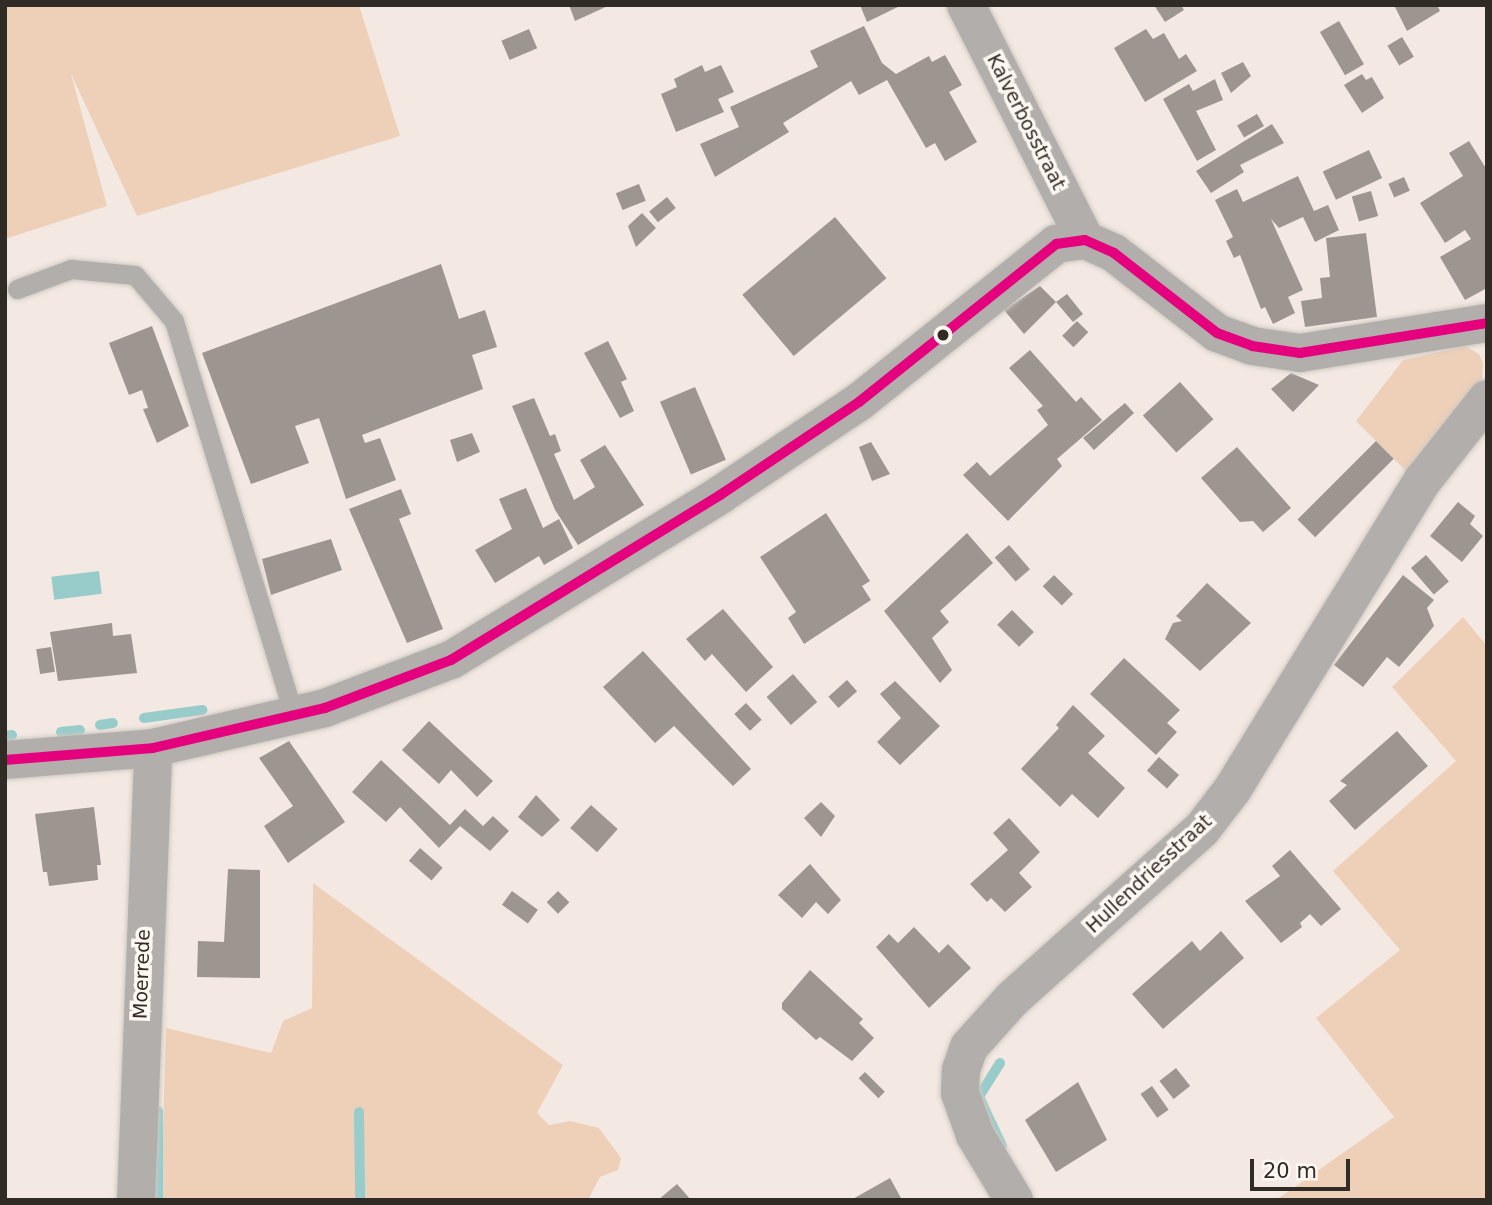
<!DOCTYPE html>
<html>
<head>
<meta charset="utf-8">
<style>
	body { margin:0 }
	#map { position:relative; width:1492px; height:1205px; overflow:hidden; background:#f3e9e2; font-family:"DejaVu Sans",sans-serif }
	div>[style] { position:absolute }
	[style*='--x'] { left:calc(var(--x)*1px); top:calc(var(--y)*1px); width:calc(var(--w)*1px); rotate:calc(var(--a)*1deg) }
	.green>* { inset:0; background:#eed0b9 }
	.water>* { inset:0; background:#98cccb; transform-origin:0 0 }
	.stream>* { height:10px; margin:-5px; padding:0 5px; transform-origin:5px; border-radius:5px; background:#98cccb }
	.building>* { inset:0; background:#9d9590; transform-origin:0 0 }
	.roads { filter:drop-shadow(0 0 2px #cec8c2) drop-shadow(0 0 2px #cec8c2) }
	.lane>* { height:19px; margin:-9.5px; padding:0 9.5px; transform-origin:9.5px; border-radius:9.5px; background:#b1aeab }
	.street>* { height:38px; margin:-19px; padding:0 19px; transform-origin:19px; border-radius:19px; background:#b1aeab }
	.bus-1>* { height:10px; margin:-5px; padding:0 5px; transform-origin:5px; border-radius:5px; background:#e5007d }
	.dots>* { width:19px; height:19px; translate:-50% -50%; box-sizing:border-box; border:4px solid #fef7f2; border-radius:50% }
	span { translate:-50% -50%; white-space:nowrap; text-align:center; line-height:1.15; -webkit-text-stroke:7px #fef7f2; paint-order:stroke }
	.street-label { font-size:19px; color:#312b26 }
	.frame { position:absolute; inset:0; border:7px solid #312b26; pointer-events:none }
	.scale { position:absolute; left:1250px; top:1159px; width:100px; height:32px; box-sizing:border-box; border:4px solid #312b26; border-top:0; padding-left:9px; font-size:21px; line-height:24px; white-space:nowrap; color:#312b26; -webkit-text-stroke:5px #fef7f2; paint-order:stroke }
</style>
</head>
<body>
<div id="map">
	<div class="green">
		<i style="clip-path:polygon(5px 5px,359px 5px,400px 136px,137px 216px,71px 74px,107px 206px,5px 239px)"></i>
		<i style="clip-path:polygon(1465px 346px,1479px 354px,1483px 363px,1482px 384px,1407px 472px,1356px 421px,1403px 360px)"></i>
		<i style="clip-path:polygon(1463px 617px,1487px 646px,1487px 1200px,1276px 1200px,1394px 1117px,1316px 1018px,1400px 950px,1333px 871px,1456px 761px,1392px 687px)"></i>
		<i style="clip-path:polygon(313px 883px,563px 1065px,537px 1113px,549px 1125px,570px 1121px,599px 1128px,621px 1158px,618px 1170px,600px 1177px,588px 1200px,161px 1200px,166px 1028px,271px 1053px,283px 1021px,312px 1008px)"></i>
	</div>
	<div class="water">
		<i style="left:99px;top:571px;width:23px;height:48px;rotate:83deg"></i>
	</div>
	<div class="stream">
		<i style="--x:144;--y:718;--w:59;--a:-7.9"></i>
		<i style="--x:100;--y:725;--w:13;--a:-9"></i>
		<i style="--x:61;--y:732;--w:19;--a:-6"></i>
		<i style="--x:5;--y:736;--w:7;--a:-8"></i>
		<i style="--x:1000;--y:1063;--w:40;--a:122"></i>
		<i style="--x:979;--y:1097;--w:54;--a:64.9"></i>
		<i style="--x:359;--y:1112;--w:88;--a:89.3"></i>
		<i style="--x:158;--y:1200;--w:89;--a:-90"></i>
	</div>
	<div class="building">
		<i style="clip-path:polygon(569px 5px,610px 5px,575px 21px)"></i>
		<i style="clip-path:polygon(860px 5px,902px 5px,867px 22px)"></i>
		<i style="clip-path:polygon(1154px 5px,1181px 5px,1184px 10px,1165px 22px)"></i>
		<i style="clip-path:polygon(1394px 5px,1437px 5px,1440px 11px,1407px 31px)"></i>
		<i style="left:1339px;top:21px;width:50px;height:22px;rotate:60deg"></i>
		<i style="clip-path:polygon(864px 26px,882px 63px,896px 74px,929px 56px,932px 62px,945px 55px,962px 85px,949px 92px,977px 142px,945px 161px,935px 143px,926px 148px,887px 80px,859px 95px,851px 81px,783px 123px,789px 132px,715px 177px,700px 144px,739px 127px,730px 107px,818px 67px,810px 51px)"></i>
		<i style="left:529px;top:29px;width:21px;height:30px;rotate:67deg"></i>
		<i style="clip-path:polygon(1146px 29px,1153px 39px,1164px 33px,1179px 59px,1186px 54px,1197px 71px,1145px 102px,1114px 48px)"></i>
		<i style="left:1402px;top:37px;width:23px;height:17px;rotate:59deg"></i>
		<i style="clip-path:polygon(1243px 62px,1251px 76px,1231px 93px,1221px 73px)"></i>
		<i style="clip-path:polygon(702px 65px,705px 72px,721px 65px,734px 92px,718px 99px,724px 112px,676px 132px,661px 94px,677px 87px,674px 79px)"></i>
		<i style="clip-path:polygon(1362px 74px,1366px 80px,1372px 77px,1384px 98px,1362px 113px,1344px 85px)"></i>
		<i style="clip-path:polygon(1215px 79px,1223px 100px,1196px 111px,1216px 150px,1197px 161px,1163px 99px,1189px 84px,1193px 91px)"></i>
		<i style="left:1257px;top:114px;width:14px;height:23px;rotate:60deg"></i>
		<i style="clip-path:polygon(1272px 124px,1284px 143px,1240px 165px,1244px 172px,1211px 193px,1196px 171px)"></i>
		<i style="clip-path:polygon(1469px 141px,1487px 170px,1487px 288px,1465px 300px,1440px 257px,1471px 239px,1465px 230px,1445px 243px,1420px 203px,1463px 176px,1449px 153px)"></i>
		<i style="left:1369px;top:150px;width:31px;height:51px;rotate:65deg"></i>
		<i style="clip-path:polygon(1298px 176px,1314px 211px,1328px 205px,1339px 230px,1315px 242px,1303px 217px,1279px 228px,1271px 219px,1303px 290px,1288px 297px,1295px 313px,1273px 324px,1265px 307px,1261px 309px,1240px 255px,1234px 258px,1226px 241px,1233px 237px,1215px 200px,1237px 189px,1243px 202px)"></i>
		<i style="left:1404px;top:177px;width:15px;height:17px;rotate:67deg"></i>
		<i style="left:639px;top:184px;width:18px;height:25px;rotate:68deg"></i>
		<i style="left:1371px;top:191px;width:26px;height:20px;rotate:74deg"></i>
		<i style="left:667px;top:197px;width:14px;height:23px;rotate:51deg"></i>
		<i style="clip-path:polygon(642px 213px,656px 228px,636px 247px,628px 226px)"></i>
		<i style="left:835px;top:217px;width:80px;height:121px;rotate:50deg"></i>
		<i style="clip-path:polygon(1366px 233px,1377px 317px,1305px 327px,1301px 301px,1322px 298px,1320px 278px,1330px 277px,1326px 238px)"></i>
		<i style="clip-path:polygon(441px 264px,459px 319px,485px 310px,497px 347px,472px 355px,483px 389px,362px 435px,365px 443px,380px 438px,396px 480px,346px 499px,319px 418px,295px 426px,309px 463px,251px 484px,202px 353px)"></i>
		<i style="clip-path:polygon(1040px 286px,1056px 302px,1067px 294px,1083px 314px,1073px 322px,1056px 302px,1024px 334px,1004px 310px)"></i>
		<i style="left:1077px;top:321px;width:16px;height:21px;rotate:45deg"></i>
		<i style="clip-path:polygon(152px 326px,189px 426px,157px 443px,143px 409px,148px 408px,142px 390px,129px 395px,109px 343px)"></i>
		<i style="clip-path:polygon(608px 341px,627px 379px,621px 382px,634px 411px,620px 418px,584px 353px)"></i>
		<i style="clip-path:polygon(1030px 350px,1076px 402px,1081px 397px,1102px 420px,1057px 459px,1062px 466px,1008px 521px,963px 475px,977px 462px,990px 476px,1048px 425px,1037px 410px,1043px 406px,1009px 368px)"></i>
		<i style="clip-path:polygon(1291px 373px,1319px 385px,1293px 412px,1271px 389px)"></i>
		<i style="left:1180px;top:382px;width:50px;height:50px;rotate:48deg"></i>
		<i style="left:695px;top:387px;width:79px;height:38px;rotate:67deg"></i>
		<i style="clip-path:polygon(534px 398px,550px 436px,555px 434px,561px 451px,554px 454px,574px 500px,595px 487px,580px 460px,605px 445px,644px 505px,578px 545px,555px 510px,512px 406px)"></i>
		<i style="clip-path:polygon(1125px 403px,1134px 413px,1094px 450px,1083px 438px)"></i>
		<i style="clip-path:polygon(472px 433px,480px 452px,457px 462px,450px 440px)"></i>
		<i style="left:1376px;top:441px;width:25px;height:111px;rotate:45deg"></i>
		<i style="clip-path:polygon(871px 442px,890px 474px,872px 481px,859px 447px)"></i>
		<i style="clip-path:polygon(1237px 447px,1291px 508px,1263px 532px,1253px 521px,1240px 522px,1201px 478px)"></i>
		<i style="clip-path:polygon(526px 488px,543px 528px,559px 519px,573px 548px,544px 565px,539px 556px,495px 583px,475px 550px,512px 529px,499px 499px)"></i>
		<i style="clip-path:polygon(401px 489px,411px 514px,399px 519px,443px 629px,407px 643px,349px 509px)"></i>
		<i style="clip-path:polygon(1458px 502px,1475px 516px,1470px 524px,1483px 536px,1462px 562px,1430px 536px)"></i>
		<i style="clip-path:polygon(826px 513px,870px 581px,862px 586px,871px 600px,804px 644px,788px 618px,796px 612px,760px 557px)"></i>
		<i style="clip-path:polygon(967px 533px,993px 563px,940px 611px,949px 622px,932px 638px,952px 670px,940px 683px,884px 611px)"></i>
		<i style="clip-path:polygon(331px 539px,342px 570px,271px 595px,262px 559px)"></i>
		<i style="left:1009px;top:545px;width:32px;height:19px;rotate:49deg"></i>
		<i style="left:1426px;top:555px;width:35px;height:20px;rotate:49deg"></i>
		<i style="left:1054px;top:575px;width:27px;height:16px;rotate:45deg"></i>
		<i style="clip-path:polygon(1403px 575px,1434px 600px,1427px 608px,1434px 626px,1399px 667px,1387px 657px,1363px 687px,1334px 665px)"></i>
		<i style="clip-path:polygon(1207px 583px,1251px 623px,1200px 671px,1165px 639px,1173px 623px,1182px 621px,1176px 616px)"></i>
		<i style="clip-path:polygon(723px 609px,773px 667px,746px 692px,712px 654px,705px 661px,686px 639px)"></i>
		<i style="left:1012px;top:610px;width:31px;height:21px;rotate:45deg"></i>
		<i style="clip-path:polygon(112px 623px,113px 636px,131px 634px,137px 673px,58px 681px,50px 632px)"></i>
		<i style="left:51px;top:647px;width:25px;height:15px;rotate:81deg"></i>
		<i style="clip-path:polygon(643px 651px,751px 769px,733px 786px,674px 726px,655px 743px,603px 687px)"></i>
		<i style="clip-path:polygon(1124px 658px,1180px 710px,1167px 723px,1177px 732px,1156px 755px,1090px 694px)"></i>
		<i style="left:793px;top:674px;width:37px;height:35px;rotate:49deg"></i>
		<i style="left:847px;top:680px;width:15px;height:25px;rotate:48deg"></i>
		<i style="clip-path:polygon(895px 681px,940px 726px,900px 765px,877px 742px,901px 718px,880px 694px)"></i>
		<i style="left:746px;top:703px;width:23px;height:16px;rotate:47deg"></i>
		<i style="clip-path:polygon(1073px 705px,1105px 736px,1088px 753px,1125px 788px,1098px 818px,1072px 794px,1060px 807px,1021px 769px,1059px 728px,1056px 725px)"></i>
		<i style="clip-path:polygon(429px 721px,493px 781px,477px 797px,451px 770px,439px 784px,402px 750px)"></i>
		<i style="clip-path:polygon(1397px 731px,1428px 766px,1355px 830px,1329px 801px,1347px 785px,1340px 781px)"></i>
		<i style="clip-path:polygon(289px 741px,345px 822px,288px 863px,264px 826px,293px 806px,259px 758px)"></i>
		<i style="left:1159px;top:757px;width:27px;height:18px;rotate:42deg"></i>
		<i style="clip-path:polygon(381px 760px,450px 825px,465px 809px,483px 826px,493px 816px,509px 831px,490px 851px,460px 826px,439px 848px,400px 807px,386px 822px,352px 792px)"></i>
		<i style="clip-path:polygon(536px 795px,560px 820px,542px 837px,518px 817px)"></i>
		<i style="clip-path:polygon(821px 802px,835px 816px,821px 837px,804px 818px)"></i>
		<i style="left:591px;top:805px;width:36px;height:31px;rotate:42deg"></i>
		<i style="clip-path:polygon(94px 807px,101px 865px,97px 865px,98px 880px,49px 886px,47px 872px,43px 872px,35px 814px)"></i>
		<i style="clip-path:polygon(1009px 818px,1040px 852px,1019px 873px,1032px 887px,1005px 912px,991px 898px,987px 902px,970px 884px,1008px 850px,993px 833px)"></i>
		<i style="left:420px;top:848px;width:30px;height:17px;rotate:41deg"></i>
		<i style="clip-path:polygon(1290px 850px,1341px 909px,1321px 926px,1310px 914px,1300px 923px,1302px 927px,1281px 943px,1245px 901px,1280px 876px,1272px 866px)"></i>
		<i style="clip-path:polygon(810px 864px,841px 900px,828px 914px,816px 902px,802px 918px,778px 895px)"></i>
		<i style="clip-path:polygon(228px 869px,260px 870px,260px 978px,197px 977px,198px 941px,224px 942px)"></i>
		<i style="left:512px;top:891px;width:32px;height:17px;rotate:36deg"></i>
		<i style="left:558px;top:891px;width:16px;height:16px;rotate:45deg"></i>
		<i style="clip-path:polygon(914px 927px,939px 953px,948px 944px,971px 968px,929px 1008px,876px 947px,889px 934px,898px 943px)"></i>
		<i style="clip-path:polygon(1221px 931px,1244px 958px,1163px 1029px,1132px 994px,1192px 941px,1200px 951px)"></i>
		<i style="clip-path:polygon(810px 970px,863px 1019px,859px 1023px,874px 1038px,852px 1061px,820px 1037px,816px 1040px,782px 1009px,782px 1003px)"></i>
		<i style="left:1176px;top:1068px;width:23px;height:21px;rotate:52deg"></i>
		<i style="left:865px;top:1072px;width:28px;height:9px;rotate:45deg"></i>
		<i style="clip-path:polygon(1078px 1082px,1107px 1140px,1056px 1172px,1025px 1120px)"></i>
		<i style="left:1152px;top:1086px;width:29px;height:14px;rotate:55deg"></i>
		<i style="clip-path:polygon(890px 1178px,902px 1200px,851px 1200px)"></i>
		<i style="clip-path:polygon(677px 1184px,691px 1200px,658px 1200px)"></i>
	</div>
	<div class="roads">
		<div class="lane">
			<i style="--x:17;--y:289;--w:58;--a:-20.3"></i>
			<i style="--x:71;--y:269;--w:64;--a:5.4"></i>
			<i style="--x:135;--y:275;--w:60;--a:49.7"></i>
			<i style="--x:174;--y:321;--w:413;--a:73.1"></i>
		</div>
		<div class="street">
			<i style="--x:966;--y:5;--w:263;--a:63.1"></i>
			<i style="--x:5;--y:760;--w:148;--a:-4.6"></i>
			<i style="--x:153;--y:748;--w:177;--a:-13.1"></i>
			<i style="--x:325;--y:708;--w:135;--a:-20.9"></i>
			<i style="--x:451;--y:660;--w:316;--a:-31.5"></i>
			<i style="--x:720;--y:495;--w:167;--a:-33.8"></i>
			<i style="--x:859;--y:402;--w:253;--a:-38.7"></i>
			<i style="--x:1056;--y:244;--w:29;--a:-8"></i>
			<i style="--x:1085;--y:240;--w:32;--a:24"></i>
			<i style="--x:1114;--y:253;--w:130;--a:37.8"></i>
			<i style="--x:1217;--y:333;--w:37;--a:20"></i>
			<i style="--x:1252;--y:346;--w:49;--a:8.3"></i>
			<i style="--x:1300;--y:353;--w:189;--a:-9.1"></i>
			<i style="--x:136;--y:1200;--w:452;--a:-87.8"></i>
			<i style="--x:1014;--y:1200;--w:76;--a:-121"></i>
			<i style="--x:975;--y:1135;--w:45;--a:-109.7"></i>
			<i style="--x:960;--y:1093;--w:23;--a:-88"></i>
			<i style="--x:961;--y:1070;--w:24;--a:-71"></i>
			<i style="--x:969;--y:1047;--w:64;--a:-48.1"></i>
			<i style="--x:1012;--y:999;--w:255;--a:-41.8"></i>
			<i style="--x:1202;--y:829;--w:49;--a:-52.4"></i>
			<i style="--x:1232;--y:790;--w:364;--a:-58.4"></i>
			<i style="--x:1423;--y:480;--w:103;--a:-51.7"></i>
		</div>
	</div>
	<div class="bus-1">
		<i style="--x:5;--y:760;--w:148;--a:-4.6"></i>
		<i style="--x:153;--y:748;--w:177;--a:-13.1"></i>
		<i style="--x:325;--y:708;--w:135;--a:-20.9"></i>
		<i style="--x:451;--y:660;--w:316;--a:-31.5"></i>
		<i style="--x:720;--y:495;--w:167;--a:-33.8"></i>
		<i style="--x:859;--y:402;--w:253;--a:-38.7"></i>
		<i style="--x:1056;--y:244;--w:29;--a:-8"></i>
		<i style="--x:1085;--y:240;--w:32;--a:24"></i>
		<i style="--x:1114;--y:253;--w:130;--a:37.8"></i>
		<i style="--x:1217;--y:333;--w:37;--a:20"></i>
		<i style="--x:1252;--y:346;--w:49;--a:8.3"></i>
		<i style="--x:1300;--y:353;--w:189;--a:-9.1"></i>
	</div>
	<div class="dots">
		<i style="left:943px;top:335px;background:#312b26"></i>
	</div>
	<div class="street-label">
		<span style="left:1026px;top:122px;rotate:63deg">Kalverbosstraat</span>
		<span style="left:1149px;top:874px;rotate:-43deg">Hullendriesstraat</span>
		<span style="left:142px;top:974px;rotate:-88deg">Moerrede</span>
	</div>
	<div class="frame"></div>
	<div class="scale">20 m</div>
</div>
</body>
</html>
